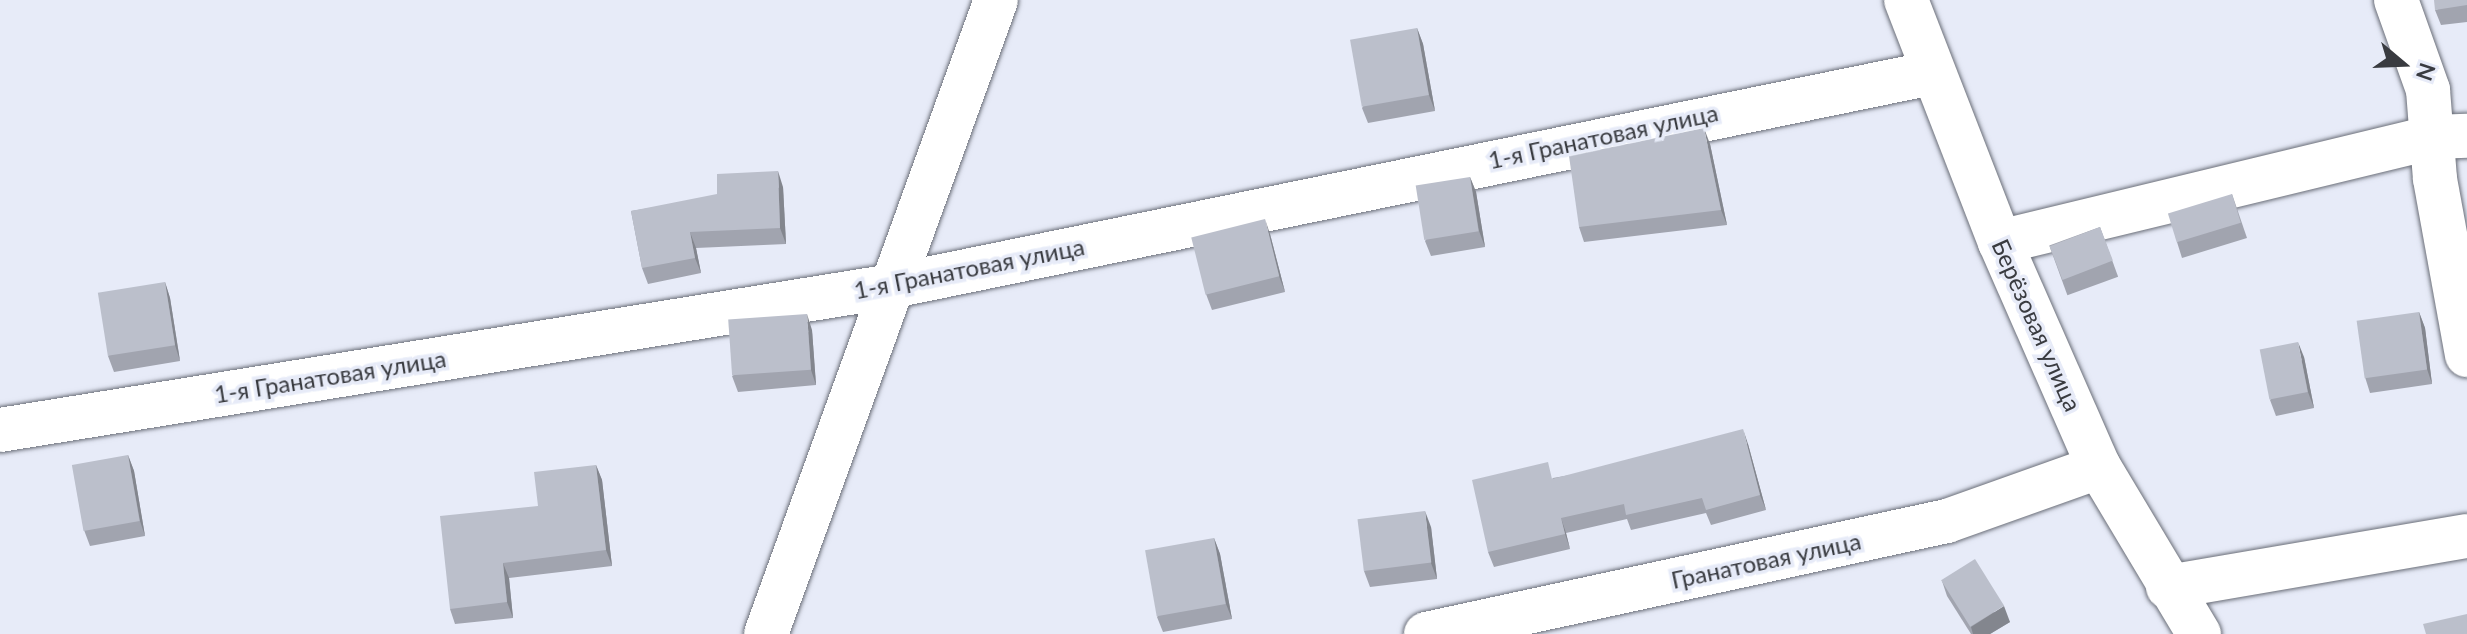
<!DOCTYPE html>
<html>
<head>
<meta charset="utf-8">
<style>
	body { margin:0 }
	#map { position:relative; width:2467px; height:634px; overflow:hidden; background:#e7ebf8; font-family:Lato,sans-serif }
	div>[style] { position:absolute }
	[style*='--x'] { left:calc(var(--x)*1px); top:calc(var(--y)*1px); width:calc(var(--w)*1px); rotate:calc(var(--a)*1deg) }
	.roads { filter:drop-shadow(0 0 2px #6a6e78) drop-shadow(0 0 2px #6a6e78) }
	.minor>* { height:44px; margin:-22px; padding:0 22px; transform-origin:22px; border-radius:22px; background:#fff }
	.wall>* { inset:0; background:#a1a4af; transform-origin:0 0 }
	.shaded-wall>* { inset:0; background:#83868e }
	.building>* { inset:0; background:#bbbfcb; transform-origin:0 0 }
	span { translate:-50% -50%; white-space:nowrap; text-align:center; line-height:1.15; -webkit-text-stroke:7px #e7ebf8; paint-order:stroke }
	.street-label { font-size:24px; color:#393b40 }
	.north { position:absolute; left:2363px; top:24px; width:80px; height:80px; -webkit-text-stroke:6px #e7ebf8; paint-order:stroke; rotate:109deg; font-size:22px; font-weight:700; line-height:32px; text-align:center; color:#393b40 }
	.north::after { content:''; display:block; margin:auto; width:28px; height:36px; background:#393b40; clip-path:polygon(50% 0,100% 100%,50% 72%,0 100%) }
</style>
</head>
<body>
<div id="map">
	<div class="roads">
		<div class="minor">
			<i style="--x:1906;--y:0;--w:260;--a:68.8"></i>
			<i style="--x:2000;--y:242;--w:246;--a:66.3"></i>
			<i style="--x:2099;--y:467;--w:195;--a:59.1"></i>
			<i style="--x:2396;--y:0;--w:96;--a:70.4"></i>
			<i style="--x:2428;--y:90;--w:89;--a:85.5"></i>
			<i style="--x:2435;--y:179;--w:179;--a:79.7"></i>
			<i style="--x:2000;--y:242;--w:446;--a:-13.6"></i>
			<i style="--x:2433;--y:137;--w:34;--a:-2"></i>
			<i style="--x:0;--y:430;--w:910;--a:-9.17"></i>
			<i style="--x:898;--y:285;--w:1056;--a:-11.59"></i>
			<i style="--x:2168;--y:587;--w:303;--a:-9.7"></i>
			<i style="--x:766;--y:634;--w:674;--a:-70.06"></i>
			<i style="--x:1426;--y:634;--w:533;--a:-12.24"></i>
			<i style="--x:1947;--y:521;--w:161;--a:-19.6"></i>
		</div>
	</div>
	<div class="wall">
		<i style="clip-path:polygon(2467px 0,2467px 22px,2441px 25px,2435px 10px)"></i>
		<i style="clip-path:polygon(1417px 28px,1423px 44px,1435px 111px,1368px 123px,1362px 108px)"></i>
		<i style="clip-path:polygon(1710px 144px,1727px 225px,1584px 242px,1579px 227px)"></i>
		<i style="clip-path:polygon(1470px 177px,1476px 192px,1485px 247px,1431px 256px,1425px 241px)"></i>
		<i style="clip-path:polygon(783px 187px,786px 244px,696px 248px,701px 273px,648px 284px,642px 268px,631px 211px)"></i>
		<i style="clip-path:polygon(2232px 194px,2247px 238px,2182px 258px,2177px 242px)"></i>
		<i style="left:2100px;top:227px;width:53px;height:54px;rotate:70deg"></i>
		<i style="clip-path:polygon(1270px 234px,1285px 292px,1212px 310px,1206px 294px)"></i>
		<i style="clip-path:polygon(165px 282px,170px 298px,180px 361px,114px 372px,108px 356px)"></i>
		<i style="clip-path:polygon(2419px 312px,2425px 328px,2432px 384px,2370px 393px,2365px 377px)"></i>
		<i style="clip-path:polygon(812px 330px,816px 385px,738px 392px,732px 376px)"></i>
		<i style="clip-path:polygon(2304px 357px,2314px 408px,2276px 416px,2270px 400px)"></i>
		<i style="clip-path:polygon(1748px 444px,1766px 510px,1711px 525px,1706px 513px,1631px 530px,1627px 519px,1566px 533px,1570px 549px,1494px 567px,1488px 552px,1553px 478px)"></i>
		<i style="clip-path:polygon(128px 455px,134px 471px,145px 536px,90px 546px,84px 530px)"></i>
		<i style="clip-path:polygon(596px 465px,602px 480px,612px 566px,509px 578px,513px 618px,455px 624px,450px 609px,538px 506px)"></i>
		<i style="clip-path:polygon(1431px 527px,1437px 579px,1370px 587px,1364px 571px)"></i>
		<i style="clip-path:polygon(1214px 538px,1220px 554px,1232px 619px,1163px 632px,1157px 617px)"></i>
		<i style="clip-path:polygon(1942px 581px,2010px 622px,1990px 634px,1971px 634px,1947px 596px)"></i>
	</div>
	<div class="shaded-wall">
		<i style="clip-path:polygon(1417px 28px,1423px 44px,1435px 111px,1429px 95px)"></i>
		<i style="clip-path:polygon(1704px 128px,1710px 144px,1727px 225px,1721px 210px)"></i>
		<i style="clip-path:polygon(778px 171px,783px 187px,786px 244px,780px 228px)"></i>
		<i style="clip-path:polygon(1470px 177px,1476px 192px,1485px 247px,1479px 231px)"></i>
		<i style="clip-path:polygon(1265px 219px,1270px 234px,1285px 292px,1279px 276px)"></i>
		<i style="clip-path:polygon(690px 232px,696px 248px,701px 273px,695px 258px)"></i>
		<i style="clip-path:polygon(165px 282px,170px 298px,180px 361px,175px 345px)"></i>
		<i style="clip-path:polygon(2419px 312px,2425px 328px,2432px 384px,2427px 369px)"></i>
		<i style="clip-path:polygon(807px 314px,812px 330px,816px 385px,811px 370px)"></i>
		<i style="clip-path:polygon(2298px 342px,2304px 357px,2314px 408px,2308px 392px)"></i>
		<i style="clip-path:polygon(1743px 429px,1748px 444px,1766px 510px,1760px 495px)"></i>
		<i style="clip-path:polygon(128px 455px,134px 471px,145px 536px,140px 521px)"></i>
		<i style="clip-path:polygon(596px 465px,602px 480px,612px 566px,606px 550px)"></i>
		<i style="clip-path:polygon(1425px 511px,1431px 527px,1437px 579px,1431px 563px)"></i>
		<i style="clip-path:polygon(1561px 518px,1566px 533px,1570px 549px,1565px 534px)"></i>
		<i style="clip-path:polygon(1214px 538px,1220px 554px,1232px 619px,1226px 604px)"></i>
		<i style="clip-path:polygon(503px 563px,509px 578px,513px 618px,507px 602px)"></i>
		<i style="clip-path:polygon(2004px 606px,2010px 622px,1990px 634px,1973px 634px,1971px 627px)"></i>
	</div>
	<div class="building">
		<i style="clip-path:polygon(2434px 0,2467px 0,2467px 5px,2435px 10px)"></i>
		<i style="left:1417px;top:28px;width:68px;height:68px;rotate:80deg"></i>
		<i style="clip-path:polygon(1704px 128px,1721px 210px,1579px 227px,1569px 156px)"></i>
		<i style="clip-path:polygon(778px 171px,780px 228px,690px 232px,695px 258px,642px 268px,631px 211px,717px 194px,717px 174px)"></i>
		<i style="left:1470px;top:177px;width:55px;height:55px;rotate:81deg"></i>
		<i style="left:2232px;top:194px;width:30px;height:67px;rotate:73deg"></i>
		<i style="left:1265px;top:219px;width:59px;height:76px;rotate:76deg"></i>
		<i style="left:2100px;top:227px;width:36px;height:54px;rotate:69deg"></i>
		<i style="left:165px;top:282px;width:64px;height:68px;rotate:81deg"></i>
		<i style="left:2419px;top:312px;width:58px;height:63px;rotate:82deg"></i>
		<i style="left:807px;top:314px;width:56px;height:79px;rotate:86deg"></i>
		<i style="left:2298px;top:342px;width:51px;height:39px;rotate:79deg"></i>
		<i style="clip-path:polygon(1743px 429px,1760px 495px,1706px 510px,1702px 498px,1626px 515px,1624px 504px,1561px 518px,1565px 534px,1488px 552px,1472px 480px,1548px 462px,1552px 479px)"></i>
		<i style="left:128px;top:455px;width:67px;height:57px;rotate:80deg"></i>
		<i style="clip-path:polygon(596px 465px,606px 550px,503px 563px,507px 602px,450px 609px,440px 516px,538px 506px,534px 472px)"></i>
		<i style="left:1425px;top:511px;width:52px;height:68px;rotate:83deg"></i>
		<i style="left:1214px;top:538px;width:67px;height:70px;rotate:80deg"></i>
		<i style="left:1975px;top:559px;width:55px;height:40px;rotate:58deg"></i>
		<i style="clip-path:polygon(2467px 614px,2467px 634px,2426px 634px,2423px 624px)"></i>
	</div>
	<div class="street-label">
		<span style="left:1603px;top:136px;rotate:-12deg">1-я Гранатовая улица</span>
		<span style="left:969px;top:268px;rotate:-11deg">1-я Гранатовая улица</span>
		<span style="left:2037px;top:325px;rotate:66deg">Берёзовая улица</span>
		<span style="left:330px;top:376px;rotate:-9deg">1-я Гранатовая улица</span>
		<span style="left:1766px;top:560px;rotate:-12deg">Гранатовая улица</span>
	</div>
	<div class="north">N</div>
</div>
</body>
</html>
